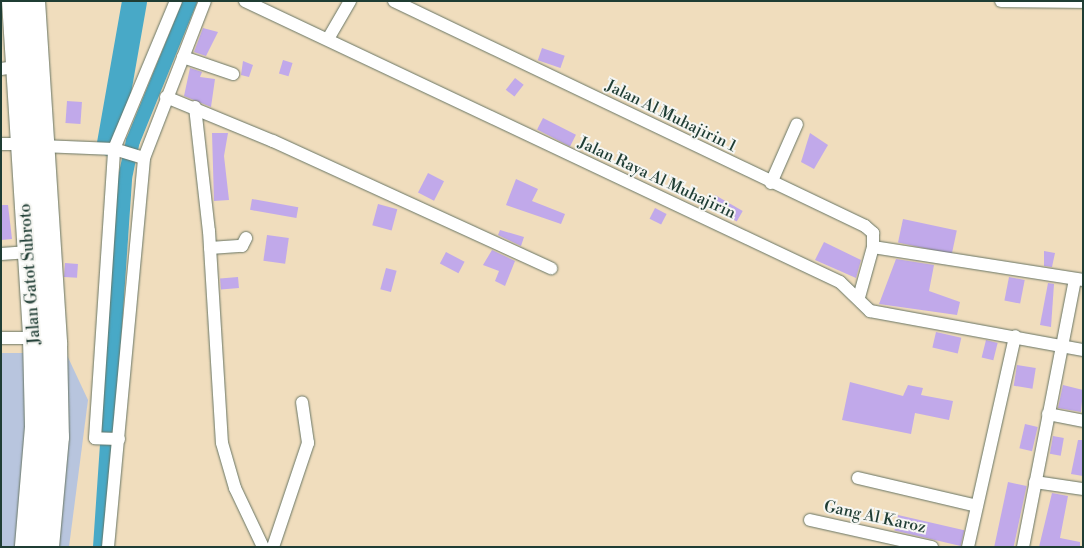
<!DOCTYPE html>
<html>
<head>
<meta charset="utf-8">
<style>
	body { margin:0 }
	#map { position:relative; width:1084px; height:548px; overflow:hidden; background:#f0ddbd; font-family:"Libre Bodoni",serif }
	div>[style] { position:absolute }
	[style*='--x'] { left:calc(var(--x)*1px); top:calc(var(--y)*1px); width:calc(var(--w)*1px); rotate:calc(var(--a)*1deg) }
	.industrial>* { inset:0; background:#b8c5de }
	.canal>* { height:14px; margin:-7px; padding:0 7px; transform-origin:7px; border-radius:7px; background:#48a9c7 }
	.river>* { height:25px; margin:-12.5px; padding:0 12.5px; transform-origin:12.5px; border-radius:12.5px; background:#48a9c7 }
	.building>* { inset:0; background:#c1a9ea; transform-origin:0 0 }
	.roads { filter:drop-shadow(0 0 1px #687564) drop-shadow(0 0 1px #687564) }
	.street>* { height:12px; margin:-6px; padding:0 6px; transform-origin:6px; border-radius:6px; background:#fff }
	.highway>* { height:24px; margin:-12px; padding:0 12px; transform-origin:12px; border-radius:12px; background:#fff }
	span { translate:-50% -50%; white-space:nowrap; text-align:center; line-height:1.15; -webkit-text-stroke:4px #f6f6f2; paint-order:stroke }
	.street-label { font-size:16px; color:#1f3d34 }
	.frame { position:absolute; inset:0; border:2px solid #1f3d34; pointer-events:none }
</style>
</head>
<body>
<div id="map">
	<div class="industrial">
		<i style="clip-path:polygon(1px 353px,66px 353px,88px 400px,69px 547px,1px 547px)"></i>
	</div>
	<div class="canal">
		<i style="--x:100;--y:547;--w:370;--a:-86.1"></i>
		<i style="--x:125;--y:178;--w:38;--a:-78"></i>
		<i style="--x:133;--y:141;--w:151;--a:-67.8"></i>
	</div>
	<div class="river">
		<i style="--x:109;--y:143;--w:144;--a:-80"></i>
	</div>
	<div class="building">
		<i style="clip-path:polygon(203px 28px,218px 32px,206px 56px,194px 52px)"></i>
		<i style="left:542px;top:48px;width:24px;height:13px;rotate:19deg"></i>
		<i style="left:283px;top:60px;width:10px;height:14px;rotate:17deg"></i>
		<i style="clip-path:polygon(243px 61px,253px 65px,249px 77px,241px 75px)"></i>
		<i style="clip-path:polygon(190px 68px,202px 72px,200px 77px,215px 79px,211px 107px,184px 96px)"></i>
		<i style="left:515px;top:78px;width:11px;height:15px;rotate:38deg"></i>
		<i style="left:67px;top:101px;width:15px;height:22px;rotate:4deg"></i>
		<i style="left:543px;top:118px;width:37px;height:13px;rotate:27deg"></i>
		<i style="clip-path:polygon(212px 133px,228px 133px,224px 156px,229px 200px,214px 201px)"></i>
		<i style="clip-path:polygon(810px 133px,828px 145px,814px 169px,801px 162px)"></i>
		<i style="left:428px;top:173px;width:18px;height:22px;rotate:27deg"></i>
		<i style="clip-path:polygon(516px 179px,538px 189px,532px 201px,565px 214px,561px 224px,506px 205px)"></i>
		<i style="left:715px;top:195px;width:32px;height:12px;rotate:30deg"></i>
		<i style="left:252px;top:199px;width:47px;height:11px;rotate:10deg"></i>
		<i style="left:378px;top:204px;width:20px;height:22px;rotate:15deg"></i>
		<i style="clip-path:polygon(1px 205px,8px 205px,12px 239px,1px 240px)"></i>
		<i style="left:655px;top:208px;width:13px;height:12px;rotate:27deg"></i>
		<i style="left:903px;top:219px;width:55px;height:24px;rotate:12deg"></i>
		<i style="clip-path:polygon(500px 230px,524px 237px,521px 246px,498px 235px)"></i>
		<i style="left:267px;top:235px;width:22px;height:26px;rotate:8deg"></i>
		<i style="clip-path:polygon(824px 242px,861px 260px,856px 278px,815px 260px)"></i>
		<i style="clip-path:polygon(492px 250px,515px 261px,505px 286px,495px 281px,499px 271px,483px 265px)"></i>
		<i style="clip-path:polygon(1044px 251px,1055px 253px,1052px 267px,1044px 266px)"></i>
		<i style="left:446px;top:252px;width:21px;height:13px;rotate:28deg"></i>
		<i style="clip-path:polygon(896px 259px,934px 265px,929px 291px,960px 302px,957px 315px,879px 304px)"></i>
		<i style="left:65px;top:263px;width:13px;height:14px;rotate:4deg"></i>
		<i style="left:386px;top:268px;width:11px;height:22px;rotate:15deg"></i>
		<i style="left:238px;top:277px;width:11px;height:18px;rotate:85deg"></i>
		<i style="left:1009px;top:277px;width:16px;height:24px;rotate:11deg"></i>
		<i style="clip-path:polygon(1048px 283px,1054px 284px,1051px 327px,1040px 325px)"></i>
		<i style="left:936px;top:332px;width:26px;height:16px;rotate:13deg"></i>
		<i style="left:986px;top:340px;width:12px;height:18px;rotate:14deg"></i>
		<i style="left:1017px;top:365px;width:19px;height:21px;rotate:9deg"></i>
		<i style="clip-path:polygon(850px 382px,903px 396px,908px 385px,923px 388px,921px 395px,953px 401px,949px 420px,915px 413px,911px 434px,842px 420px)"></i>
		<i style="clip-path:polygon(1063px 385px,1083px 390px,1081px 412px,1058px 408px)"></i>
		<i style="left:1025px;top:424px;width:13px;height:25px;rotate:13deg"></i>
		<i style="left:1053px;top:436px;width:11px;height:18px;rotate:10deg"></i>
		<i style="clip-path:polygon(1078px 440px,1083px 440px,1083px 476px,1071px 474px)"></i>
		<i style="left:1008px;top:482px;width:19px;height:66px;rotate:12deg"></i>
		<i style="clip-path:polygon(1052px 493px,1068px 496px,1060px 538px,1080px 542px,1080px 547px,1039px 547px)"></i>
		<i style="left:898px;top:515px;width:68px;height:16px;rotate:13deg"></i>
	</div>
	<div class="roads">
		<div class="street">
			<i style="--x:245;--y:1;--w:658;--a:25.28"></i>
			<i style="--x:840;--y:282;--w:42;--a:44"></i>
			<i style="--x:870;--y:311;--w:217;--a:10.4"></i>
			<i style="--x:394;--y:1;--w:522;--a:25.53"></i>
			<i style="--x:865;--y:226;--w:11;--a:41"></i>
			<i style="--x:873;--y:233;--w:14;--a:90"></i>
			<i style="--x:873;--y:247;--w:52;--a:105.6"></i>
			<i style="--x:1001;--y:1;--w:82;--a:0.7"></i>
			<i style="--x:328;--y:39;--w:44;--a:-59.9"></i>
			<i style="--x:183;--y:57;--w:53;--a:18.8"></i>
			<i style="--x:1;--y:69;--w:15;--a:-8"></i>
			<i style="--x:166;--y:97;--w:116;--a:22.4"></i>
			<i style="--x:273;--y:141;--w:306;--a:24.6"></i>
			<i style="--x:195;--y:107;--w:125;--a:83.6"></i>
			<i style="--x:209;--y:231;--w:212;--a:86.5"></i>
			<i style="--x:222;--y:443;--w:47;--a:73.9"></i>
			<i style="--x:235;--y:488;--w:65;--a:64.6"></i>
			<i style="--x:1;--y:144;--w:19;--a:0"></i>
			<i style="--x:41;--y:146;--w:73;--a:2.4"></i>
			<i style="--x:114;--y:149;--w:31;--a:17"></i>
			<i style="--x:771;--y:183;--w:64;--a:-66.2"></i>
			<i style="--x:873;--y:247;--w:213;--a:8.9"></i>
			<i style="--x:210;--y:248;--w:32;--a:-4"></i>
			<i style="--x:242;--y:246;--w:9;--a:-63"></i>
			<i style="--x:1;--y:254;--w:28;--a:-4"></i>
			<i style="--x:1;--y:338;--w:34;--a:0"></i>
			<i style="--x:1048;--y:414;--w:36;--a:11"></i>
			<i style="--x:119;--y:439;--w:24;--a:-178"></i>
			<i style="--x:95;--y:438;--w:290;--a:-86.2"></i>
			<i style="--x:114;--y:149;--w:160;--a:-67.3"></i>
			<i style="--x:858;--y:478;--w:122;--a:13.2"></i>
			<i style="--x:1035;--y:482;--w:49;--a:8.3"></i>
			<i style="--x:810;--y:520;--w:125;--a:12.5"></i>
			<i style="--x:108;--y:547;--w:391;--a:-84.7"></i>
			<i style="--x:144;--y:158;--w:168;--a:-68.8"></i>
			<i style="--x:273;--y:547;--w:110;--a:-71.4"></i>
			<i style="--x:308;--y:443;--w:41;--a:-98.3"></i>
			<i style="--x:968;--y:547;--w:216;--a:-77.4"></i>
			<i style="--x:1023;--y:547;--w:273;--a:-79"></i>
		</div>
		<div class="highway">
			<i style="--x:14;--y:1;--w:338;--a:86.4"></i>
			<i style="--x:35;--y:338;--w:89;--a:88.7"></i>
			<i style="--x:37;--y:427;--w:120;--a:94.8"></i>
			<i style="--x:33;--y:1;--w:344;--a:86.3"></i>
			<i style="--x:55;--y:344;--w:93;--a:88.8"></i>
			<i style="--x:57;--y:437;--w:110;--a:95.2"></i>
		</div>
	</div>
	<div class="street-label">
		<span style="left:671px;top:116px;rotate:26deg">Jalan Al Muhajirin 1</span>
		<span style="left:657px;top:178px;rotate:25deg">Jalan Raya Al Muhajirin</span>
		<span style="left:30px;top:274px;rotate:-94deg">Jalan Gatot Subroto</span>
		<span style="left:875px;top:517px;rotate:12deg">Gang Al Karoz</span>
	</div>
	<div class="frame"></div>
</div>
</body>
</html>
